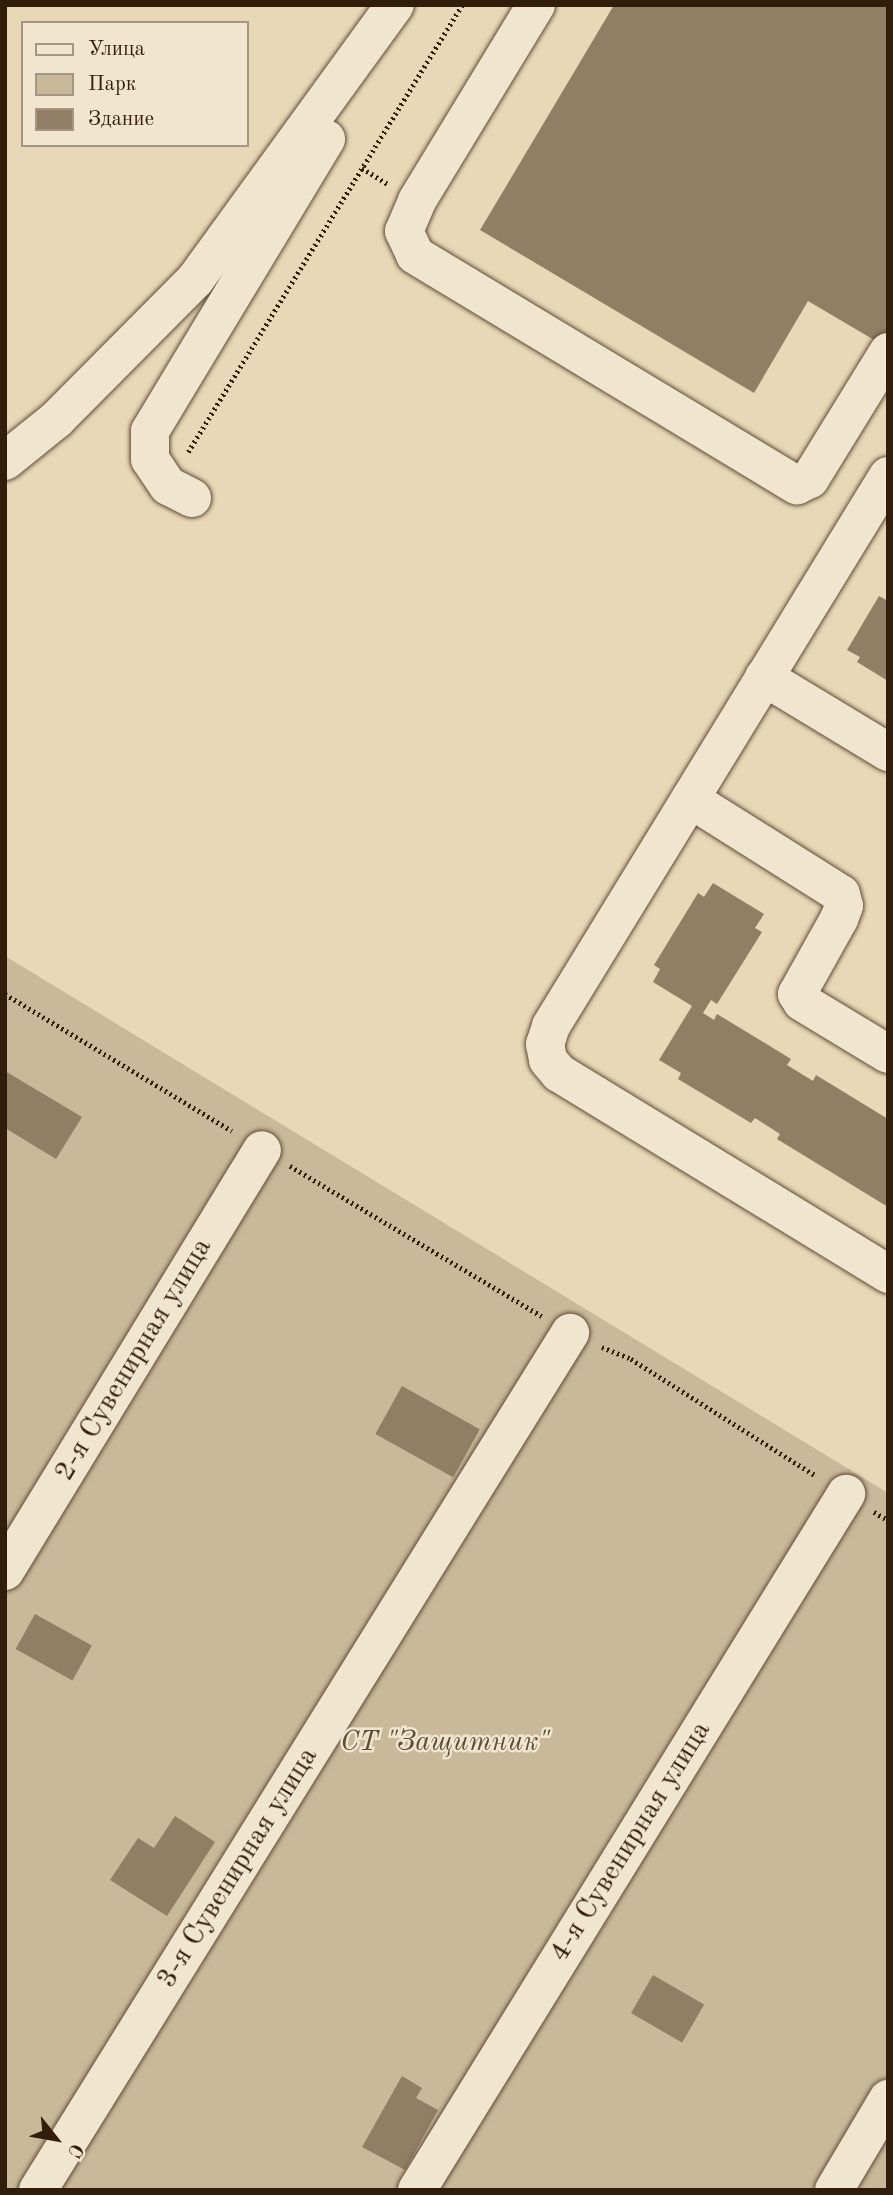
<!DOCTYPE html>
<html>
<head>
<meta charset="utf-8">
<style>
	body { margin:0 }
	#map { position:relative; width:893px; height:2195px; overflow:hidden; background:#e8d8b7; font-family:"Old Standard TT",serif }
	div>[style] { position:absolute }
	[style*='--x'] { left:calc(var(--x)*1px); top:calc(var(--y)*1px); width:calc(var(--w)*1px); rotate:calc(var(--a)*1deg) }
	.green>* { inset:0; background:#c9b89a }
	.building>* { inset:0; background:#917e64; transform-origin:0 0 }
	.path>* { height:4.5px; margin-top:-2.25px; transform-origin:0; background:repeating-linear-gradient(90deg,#321d0b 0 2px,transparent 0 5.5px) }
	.roads { filter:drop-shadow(0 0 2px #604c36) drop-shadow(0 0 2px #604c36) }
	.minor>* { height:38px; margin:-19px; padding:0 19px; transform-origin:19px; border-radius:19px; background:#f0e6d0 }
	span { translate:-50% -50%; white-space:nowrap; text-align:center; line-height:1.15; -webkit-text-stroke:5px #f0e6d0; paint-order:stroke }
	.street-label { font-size:28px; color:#321d0b }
	.park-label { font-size:28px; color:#5f4c36; font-style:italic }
	.frame { position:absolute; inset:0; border:7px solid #321d0b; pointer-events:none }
	.legend { position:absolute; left:21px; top:21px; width:228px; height:126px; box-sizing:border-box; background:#f0e6d0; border:2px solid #a49681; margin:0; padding:9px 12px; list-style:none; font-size:21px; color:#321d0b }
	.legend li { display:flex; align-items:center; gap:14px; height:35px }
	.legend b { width:35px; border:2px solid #a49681 }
	.north { position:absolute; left:21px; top:2104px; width:70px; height:70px; -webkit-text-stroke:5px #f0e6d0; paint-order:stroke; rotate:121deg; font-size:19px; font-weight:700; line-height:28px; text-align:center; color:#321d0b }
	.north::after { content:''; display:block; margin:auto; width:24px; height:32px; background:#321d0b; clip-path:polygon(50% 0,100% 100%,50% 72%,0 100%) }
</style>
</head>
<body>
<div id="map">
	<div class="green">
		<i style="clip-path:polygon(5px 956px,888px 1493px,888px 2190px,5px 2190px)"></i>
	</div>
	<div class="building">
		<i style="clip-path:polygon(614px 5px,888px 5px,886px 347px,808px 301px,754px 393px,480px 230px)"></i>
		<i style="clip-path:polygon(879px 596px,888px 601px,888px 681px,857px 662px,860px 657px,847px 650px)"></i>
		<i style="clip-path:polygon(713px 883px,764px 914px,755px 928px,762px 932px,717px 1004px,711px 1000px,703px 1013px,714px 1020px,717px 1014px,791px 1059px,787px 1065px,813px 1081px,816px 1075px,888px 1119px,888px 1207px,777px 1139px,780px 1134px,755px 1118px,751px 1123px,678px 1079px,681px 1073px,659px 1060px,692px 1006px,653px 982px,660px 969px,654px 965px,698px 893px,704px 897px)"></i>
		<i style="clip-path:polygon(5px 1071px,82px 1117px,56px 1159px,5px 1128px)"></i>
		<i style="left:402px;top:1386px;width:89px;height:55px;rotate:29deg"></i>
		<i style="left:35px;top:1614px;width:65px;height:40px;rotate:29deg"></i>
		<i style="clip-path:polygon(175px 1816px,215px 1842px,167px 1916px,110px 1880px,138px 1838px,154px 1848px)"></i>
		<i style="left:653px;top:1975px;width:59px;height:44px;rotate:30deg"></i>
		<i style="clip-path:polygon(402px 2076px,422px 2088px,416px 2098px,438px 2110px,405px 2170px,362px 2147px)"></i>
	</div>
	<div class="path">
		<i style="--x:362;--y:168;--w:31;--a:32"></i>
		<i style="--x:188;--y:452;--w:524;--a:-58.49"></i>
		<i style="--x:5;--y:994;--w:265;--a:31.1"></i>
		<i style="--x:290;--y:1166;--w:293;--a:30.8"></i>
		<i style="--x:602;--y:1347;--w:31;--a:22"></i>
		<i style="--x:631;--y:1359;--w:219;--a:32.3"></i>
		<i style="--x:874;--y:1512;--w:16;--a:30"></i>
	</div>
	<div class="roads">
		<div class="minor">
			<i style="--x:536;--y:5;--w:229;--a:121.3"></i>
			<i style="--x:417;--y:201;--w:33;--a:113"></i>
			<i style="--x:404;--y:231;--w:26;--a:65"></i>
			<i style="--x:415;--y:255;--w:446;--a:31.1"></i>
			<i style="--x:797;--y:485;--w:14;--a:-25"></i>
			<i style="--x:810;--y:479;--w:149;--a:-58.4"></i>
			<i style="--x:5;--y:461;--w:67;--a:-38.9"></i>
			<i style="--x:57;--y:419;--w:196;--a:-45.2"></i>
			<i style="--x:195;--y:280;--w:340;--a:-54"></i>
			<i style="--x:888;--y:476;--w:645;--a:121.5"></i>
			<i style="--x:551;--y:1026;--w:19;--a:108"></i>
			<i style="--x:545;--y:1044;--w:16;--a:79"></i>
			<i style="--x:548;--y:1060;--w:17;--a:50"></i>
			<i style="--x:559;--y:1073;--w:386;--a:31.4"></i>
			<i style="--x:192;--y:498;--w:27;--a:-153"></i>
			<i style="--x:168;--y:486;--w:32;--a:-124"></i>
			<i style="--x:150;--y:459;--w:28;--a:-90"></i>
			<i style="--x:150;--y:431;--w:341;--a:-58.9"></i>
			<i style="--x:764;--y:677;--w:145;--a:31.2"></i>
			<i style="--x:690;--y:799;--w:178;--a:32.2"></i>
			<i style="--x:841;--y:894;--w:12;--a:76"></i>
			<i style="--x:844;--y:906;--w:14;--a:111"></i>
			<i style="--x:839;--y:919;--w:86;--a:119.2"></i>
			<i style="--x:797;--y:994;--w:9;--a:58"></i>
			<i style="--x:802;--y:1002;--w:100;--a:31.2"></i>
			<i style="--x:5;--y:1571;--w:493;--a:-58.6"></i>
			<i style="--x:38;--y:2190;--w:1009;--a:-58.17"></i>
			<i style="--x:417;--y:2190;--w:818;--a:-58.35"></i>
			<i style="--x:834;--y:2190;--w:106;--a:-59.3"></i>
		</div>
	</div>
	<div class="street-label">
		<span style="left:134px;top:1360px;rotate:-59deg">2-я Сувенирная улица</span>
		<span style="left:631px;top:1842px;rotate:-58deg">4-я Сувенирная улица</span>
		<span style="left:238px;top:1868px;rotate:-58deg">3-я Сувенирная улица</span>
	</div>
	<div class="park-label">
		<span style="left:445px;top:1743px">СТ "Защитник"</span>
	</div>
	<div class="frame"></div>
	<ul class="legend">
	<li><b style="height:9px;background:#f0e6d0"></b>Улица</li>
	<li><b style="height:19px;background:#c9b89a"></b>Парк</li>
	<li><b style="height:19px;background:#917e64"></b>Здание</li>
	</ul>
	<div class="north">С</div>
</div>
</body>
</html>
